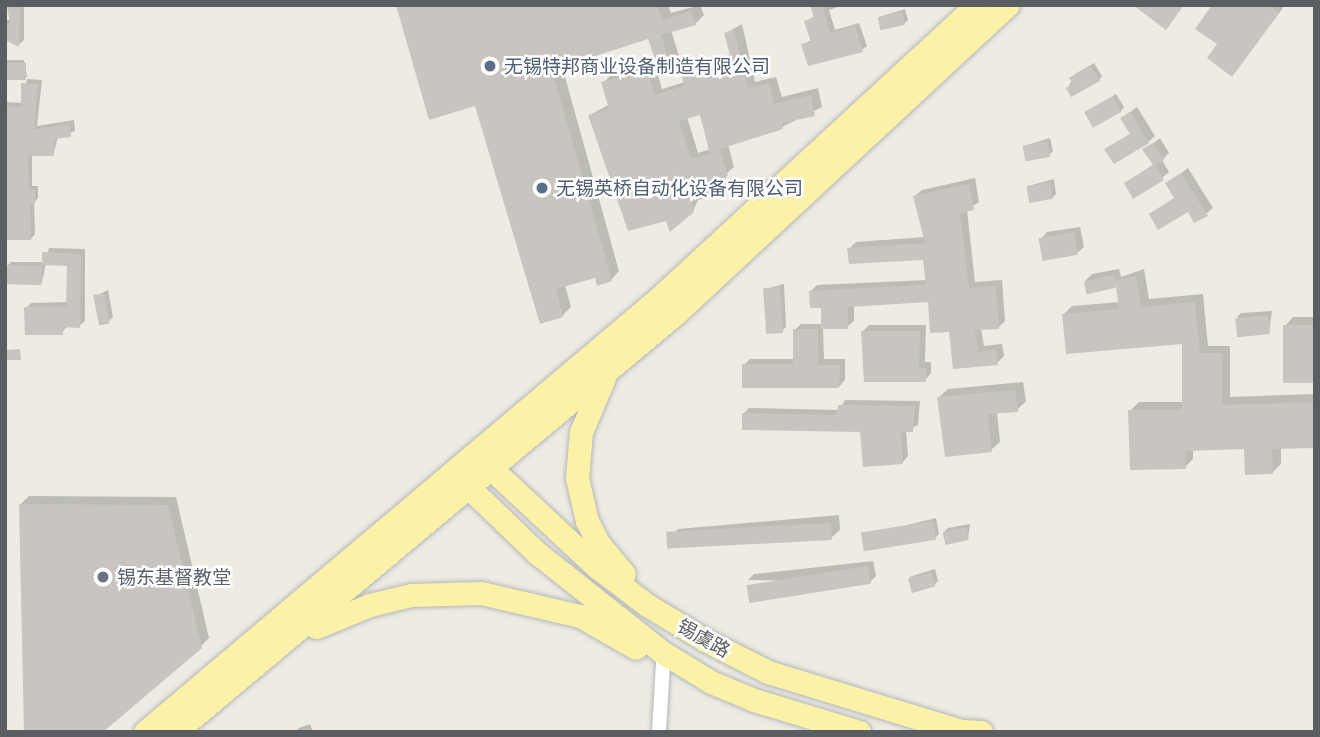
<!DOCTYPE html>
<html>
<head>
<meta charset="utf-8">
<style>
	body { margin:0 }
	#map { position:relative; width:1320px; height:737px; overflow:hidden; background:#edebe2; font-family:"Exo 2","Noto Sans SC",sans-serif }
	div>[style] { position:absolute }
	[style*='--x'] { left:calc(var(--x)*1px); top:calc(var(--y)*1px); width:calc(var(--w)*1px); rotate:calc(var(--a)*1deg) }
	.shadow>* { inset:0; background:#0003 }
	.building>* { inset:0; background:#c8c4bf; transform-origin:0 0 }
	.roads { filter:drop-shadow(0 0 2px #b4b7bc) drop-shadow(0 0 2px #b4b7bc) }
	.street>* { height:14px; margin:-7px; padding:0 7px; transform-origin:7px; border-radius:7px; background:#fff }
	.primary>* { height:23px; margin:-11.5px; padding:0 11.5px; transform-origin:11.5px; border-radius:11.5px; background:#fcf2a7 }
	.dots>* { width:19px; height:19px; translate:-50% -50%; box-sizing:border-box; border:4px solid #fff; border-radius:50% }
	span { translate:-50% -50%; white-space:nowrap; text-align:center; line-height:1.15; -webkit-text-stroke:5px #fff; paint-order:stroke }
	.service-label { font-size:19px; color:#4e5e75 }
	.left { translate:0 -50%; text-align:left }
	.worship-label { font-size:19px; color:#5b616d }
	.street-label { font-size:19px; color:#5a5d62 }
	.frame { position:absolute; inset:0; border:7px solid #5a5d62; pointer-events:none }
</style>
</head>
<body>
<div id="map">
	<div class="shadow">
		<i style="clip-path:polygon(9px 5px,31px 5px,24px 7px,24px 40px,18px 45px,13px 39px,5px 39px,5px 20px,11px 20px)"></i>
		<i style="clip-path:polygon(397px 5px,668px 5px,671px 13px,700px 5px,704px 15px,695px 24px,671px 30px,679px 56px,671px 65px,650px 37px,562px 66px,619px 271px,611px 280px,596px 276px,565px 285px,571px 307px,562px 316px,476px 104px)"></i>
		<i style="clip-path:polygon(812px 5px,844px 5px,829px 10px,835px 30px,859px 23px,867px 46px,862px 50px,803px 45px,812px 39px,806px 21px,815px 16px)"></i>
		<i style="clip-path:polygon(1214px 5px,1285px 5px,1239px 67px,1219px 43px)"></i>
		<i style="clip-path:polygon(905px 9px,908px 20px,904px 24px,879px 17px)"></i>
		<i style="clip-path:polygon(evenodd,742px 24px,755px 82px,776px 77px,782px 97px,818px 88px,822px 107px,782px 127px,728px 144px,734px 167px,725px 175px,728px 185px,720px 192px,699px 198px,693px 211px,590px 115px,610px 104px,603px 83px,611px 75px,654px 62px,662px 89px,685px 82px,683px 74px,691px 66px,732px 54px,726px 33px,742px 24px,701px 113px,711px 149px,698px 153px,687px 117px,701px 113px)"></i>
		<i style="clip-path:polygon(5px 60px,24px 60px,27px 77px,5px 78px)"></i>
		<i style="clip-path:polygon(1094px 63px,1102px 76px,1099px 80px,1068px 88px,1075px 74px)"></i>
		<i style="clip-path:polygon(27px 79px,42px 80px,37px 126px,74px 120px,75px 131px,58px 137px,53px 155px,32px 154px,32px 186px,38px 186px,38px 198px,34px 203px,35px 234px,31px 239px,5px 200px,5px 102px,23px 103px)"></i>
		<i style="clip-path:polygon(1116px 94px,1124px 107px,1121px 111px,1087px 113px)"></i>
		<i style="clip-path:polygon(1137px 107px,1155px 136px,1148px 142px,1107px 150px,1131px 133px,1122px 118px)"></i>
		<i style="clip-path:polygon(1050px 138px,1053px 151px,1049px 155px,1024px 146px)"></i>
		<i style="clip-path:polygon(1160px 138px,1169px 153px,1162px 160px,1169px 172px,1162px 178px,1126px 183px,1154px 164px,1145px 150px)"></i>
		<i style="clip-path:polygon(1188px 168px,1213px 208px,1206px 214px,1188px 210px,1151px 215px,1176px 197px,1167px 184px)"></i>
		<i style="clip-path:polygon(975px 178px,979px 202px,967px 210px,975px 282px,1002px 280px,1005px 321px,999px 327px,981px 328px,984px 346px,1002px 344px,1004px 356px,997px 363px,955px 367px,950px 330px,929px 300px,854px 304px,854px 321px,847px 327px,823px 327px,824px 359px,845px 359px,845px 380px,839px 387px,744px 365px,750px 359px,795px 359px,795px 330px,801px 324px,823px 324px,823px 306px,810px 292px,817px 285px,927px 280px,925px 258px,849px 249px,856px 242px,925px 237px,915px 196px,922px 190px)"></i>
		<i style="clip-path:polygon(1054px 179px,1056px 194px,1052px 198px,1028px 186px)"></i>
		<i style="clip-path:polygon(1080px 227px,1084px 247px,1077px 253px,1041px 239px,1047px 232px)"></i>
		<i style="clip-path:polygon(49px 248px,85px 249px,85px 321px,79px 326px,67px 326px,62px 333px,26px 308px,31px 303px,68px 302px,69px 264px,46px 263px,42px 282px,7px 266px,11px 262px,44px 262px)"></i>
		<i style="clip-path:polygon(1119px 269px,1121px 277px,1144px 269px,1149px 299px,1203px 294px,1208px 346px,1230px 346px,1230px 397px,1315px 394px,1315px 446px,1281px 447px,1281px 464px,1273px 472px,1246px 447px,1193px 449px,1193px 459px,1185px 467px,1130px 411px,1139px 402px,1184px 402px,1183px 342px,1064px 314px,1072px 306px,1120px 302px,1117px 284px,1085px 281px,1092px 274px)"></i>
		<i style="clip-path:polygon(784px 284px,786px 327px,782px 331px,765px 289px)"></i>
		<i style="clip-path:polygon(108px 290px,113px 317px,109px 321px,94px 297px)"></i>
		<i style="clip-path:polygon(1272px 311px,1269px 332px,1237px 317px,1241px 313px)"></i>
		<i style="clip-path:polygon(1293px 317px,1315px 317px,1315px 381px,1285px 326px)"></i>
		<i style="clip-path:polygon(869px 325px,926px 325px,925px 362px,931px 362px,931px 373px,925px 380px,863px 331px)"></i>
		<i style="clip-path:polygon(1023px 382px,1026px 401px,1017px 410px,997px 412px,1000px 442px,991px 450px,939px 397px,948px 389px)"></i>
		<i style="clip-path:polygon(845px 400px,920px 401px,918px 425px,906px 430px,908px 456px,903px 462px,861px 430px,744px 413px,749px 408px,839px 410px)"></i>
		<i style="clip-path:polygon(29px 496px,176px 497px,209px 638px,200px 647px,20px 505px)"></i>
		<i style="clip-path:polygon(839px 515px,840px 530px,831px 538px,669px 538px,678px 529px)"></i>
		<i style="clip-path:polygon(936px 518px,939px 534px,935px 538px,863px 536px)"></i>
		<i style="clip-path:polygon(970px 524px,968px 538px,944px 532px,948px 528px)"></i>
		<i style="clip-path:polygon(873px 561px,876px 576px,870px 582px,748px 580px,754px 574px)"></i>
		<i style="clip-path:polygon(935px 569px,938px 581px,934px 585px,909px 577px)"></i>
		<i style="clip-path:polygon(310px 724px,313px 732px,295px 732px,299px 728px)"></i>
	</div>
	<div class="building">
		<i style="clip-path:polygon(7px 5px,20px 5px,19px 47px,5px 40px,5px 25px,10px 25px)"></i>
		<i style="clip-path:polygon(396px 5px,657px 5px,662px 20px,691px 11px,696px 25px,661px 35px,671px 66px,659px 70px,648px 39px,552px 70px,612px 281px,597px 286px,595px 278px,556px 289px,563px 317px,540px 324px,475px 106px,429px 120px)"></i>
		<i style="clip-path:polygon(810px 5px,822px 5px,830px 33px,855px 26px,863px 52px,808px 66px,801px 44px,811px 42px,804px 21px,814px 18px)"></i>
		<i style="clip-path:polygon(1133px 5px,1184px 5px,1166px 30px)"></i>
		<i style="clip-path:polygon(1212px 5px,1269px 5px,1279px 13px,1232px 77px,1207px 58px,1217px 44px,1195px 29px)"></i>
		<i style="left:902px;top:12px;width:13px;height:25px;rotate:77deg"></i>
		<i style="clip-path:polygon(evenodd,734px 30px,748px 88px,769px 83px,774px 104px,811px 95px,815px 116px,782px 123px,783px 129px,720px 149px,728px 176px,717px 179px,721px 194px,691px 202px,694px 212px,670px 232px,666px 221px,628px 231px,588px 115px,609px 109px,601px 82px,646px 69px,655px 95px,684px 86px,681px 73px,731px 59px,724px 33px,734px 30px,700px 115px,710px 154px,691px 159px,679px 121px,700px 115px)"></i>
		<i style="left:5px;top:63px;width:21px;height:17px"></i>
		<i style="clip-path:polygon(1090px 66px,1100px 81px,1071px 97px,1066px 88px,1073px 84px,1069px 78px)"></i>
		<i style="clip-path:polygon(21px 83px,38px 84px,34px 130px,70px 124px,71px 137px,54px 139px,54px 156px,28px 156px,29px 189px,35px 190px,35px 204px,30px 204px,31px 240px,5px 240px,5px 106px,21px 107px)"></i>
		<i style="left:1113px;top:96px;width:18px;height:33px;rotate:61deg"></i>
		<i style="clip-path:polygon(1130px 112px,1149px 143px,1114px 164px,1104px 149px,1130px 134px,1120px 118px)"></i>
		<i style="left:1047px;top:141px;width:16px;height:25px;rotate:79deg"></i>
		<i style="clip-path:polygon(1153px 143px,1164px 160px,1155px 166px,1164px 180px,1133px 199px,1124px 183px,1153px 165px,1142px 149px)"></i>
		<i style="clip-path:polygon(1181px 173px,1208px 216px,1194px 223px,1188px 212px,1158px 230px,1149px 214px,1174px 198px,1165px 183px)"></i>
		<i style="left:1050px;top:182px;width:17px;height:24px;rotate:80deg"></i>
		<i style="clip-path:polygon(969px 184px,974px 210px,960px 213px,969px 288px,996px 286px,999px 329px,975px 330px,978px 352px,996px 349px,998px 365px,953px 369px,949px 332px,930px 333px,928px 302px,848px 307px,848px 329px,821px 329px,821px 308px,810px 308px,809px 291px,926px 285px,923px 260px,849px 264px,847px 248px,925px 243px,913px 196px)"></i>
		<i style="left:1074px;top:232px;width:23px;height:36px;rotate:80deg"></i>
		<i style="clip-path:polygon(42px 252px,81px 254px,80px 328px,63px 327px,63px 335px,25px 335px,24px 307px,66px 306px,67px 266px,42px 265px)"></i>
		<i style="left:5px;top:265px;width:37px;height:19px;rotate:2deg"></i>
		<i style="left:1113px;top:275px;width:13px;height:30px;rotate:77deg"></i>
		<i style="clip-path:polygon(1136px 276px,1141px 307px,1195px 302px,1200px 353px,1222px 353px,1222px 405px,1315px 402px,1315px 448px,1272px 449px,1273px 474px,1245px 475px,1244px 449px,1185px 451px,1186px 469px,1130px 470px,1128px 410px,1182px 410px,1182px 344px,1066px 354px,1062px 314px,1119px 309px,1115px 280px)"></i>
		<i style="left:780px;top:287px;width:46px;height:17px;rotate:86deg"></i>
		<i style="left:104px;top:293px;width:31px;height:11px;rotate:79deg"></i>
		<i style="left:1268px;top:315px;width:19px;height:33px;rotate:84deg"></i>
		<i style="left:1283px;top:325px;width:32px;height:58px"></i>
		<i style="clip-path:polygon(793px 329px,818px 329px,818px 365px,840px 365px,839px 388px,742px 388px,742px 364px,793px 364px)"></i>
		<i style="clip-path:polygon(861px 331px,920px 331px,919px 368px,926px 368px,926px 382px,864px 382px)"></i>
		<i style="clip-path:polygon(20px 349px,21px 360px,6px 360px,6px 350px)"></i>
		<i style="clip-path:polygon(1015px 390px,1018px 412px,988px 414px,992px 452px,945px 457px,937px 397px)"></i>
		<i style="clip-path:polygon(838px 405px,915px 406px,913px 432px,901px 432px,903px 464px,863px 467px,860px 432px,742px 430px,742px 413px,837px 415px)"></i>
		<i style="clip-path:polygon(19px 504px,168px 505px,202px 648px,103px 732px,24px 732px)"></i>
		<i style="left:933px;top:521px;width:19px;height:73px;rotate:81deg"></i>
		<i style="left:831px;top:523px;width:17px;height:165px;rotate:87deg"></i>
		<i style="left:966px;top:527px;width:13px;height:24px;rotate:77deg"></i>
		<i style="left:868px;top:566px;width:18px;height:123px;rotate:81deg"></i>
		<i style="left:931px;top:572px;width:15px;height:24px;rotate:74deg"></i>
	</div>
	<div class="roads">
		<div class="street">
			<i style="--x:659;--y:732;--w:70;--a:-86.7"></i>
		</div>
		<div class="primary">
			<i style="--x:604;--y:378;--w:59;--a:113.1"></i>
			<i style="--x:581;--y:432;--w:46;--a:95"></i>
			<i style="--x:577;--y:478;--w:44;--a:76.9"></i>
			<i style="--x:587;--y:521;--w:25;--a:63"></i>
			<i style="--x:598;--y:543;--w:40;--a:50"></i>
			<i style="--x:481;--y:459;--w:158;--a:43"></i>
			<i style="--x:597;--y:567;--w:63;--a:37.2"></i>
			<i style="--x:647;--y:605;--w:68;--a:31.1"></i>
			<i style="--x:705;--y:640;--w:71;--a:26.9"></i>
			<i style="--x:768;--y:672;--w:202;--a:17"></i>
			<i style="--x:961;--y:731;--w:20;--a:3"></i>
			<i style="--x:458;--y:477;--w:110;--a:43.9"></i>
			<i style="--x:537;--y:553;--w:159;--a:38.4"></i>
			<i style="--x:662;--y:652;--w:57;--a:31.5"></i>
			<i style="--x:711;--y:682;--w:47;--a:22.7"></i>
			<i style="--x:754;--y:700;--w:110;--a:16.9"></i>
			<i style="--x:316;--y:627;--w:58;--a:-22.2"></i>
			<i style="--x:370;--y:605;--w:42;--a:-13.7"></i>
			<i style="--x:411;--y:595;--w:70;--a:-1.6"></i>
			<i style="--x:481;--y:593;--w:102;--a:13.1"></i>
			<i style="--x:580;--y:616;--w:64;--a:29.7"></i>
			<i style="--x:145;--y:732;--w:673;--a:-40.18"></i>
			<i style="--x:659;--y:298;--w:432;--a:-42.7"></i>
			<i style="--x:175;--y:732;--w:652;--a:-39.9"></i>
			<i style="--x:675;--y:314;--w:454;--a:-42.9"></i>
		</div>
	</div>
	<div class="dots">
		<i style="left:490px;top:66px;background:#5c6f8a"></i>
		<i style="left:542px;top:188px;background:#5c6f8a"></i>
		<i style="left:103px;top:577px;background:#6b7280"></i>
	</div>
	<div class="service-label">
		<span class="left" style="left:504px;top:66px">无锡特邦商业设备制造有限公司</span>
		<span class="left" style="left:556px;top:188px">无锡英桥自动化设备有限公司</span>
	</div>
	<div class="worship-label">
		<span class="left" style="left:117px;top:577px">锡东基督教堂</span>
	</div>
	<div class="street-label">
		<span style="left:704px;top:638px;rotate:29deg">锡虞路</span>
	</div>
	<div class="frame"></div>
</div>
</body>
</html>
